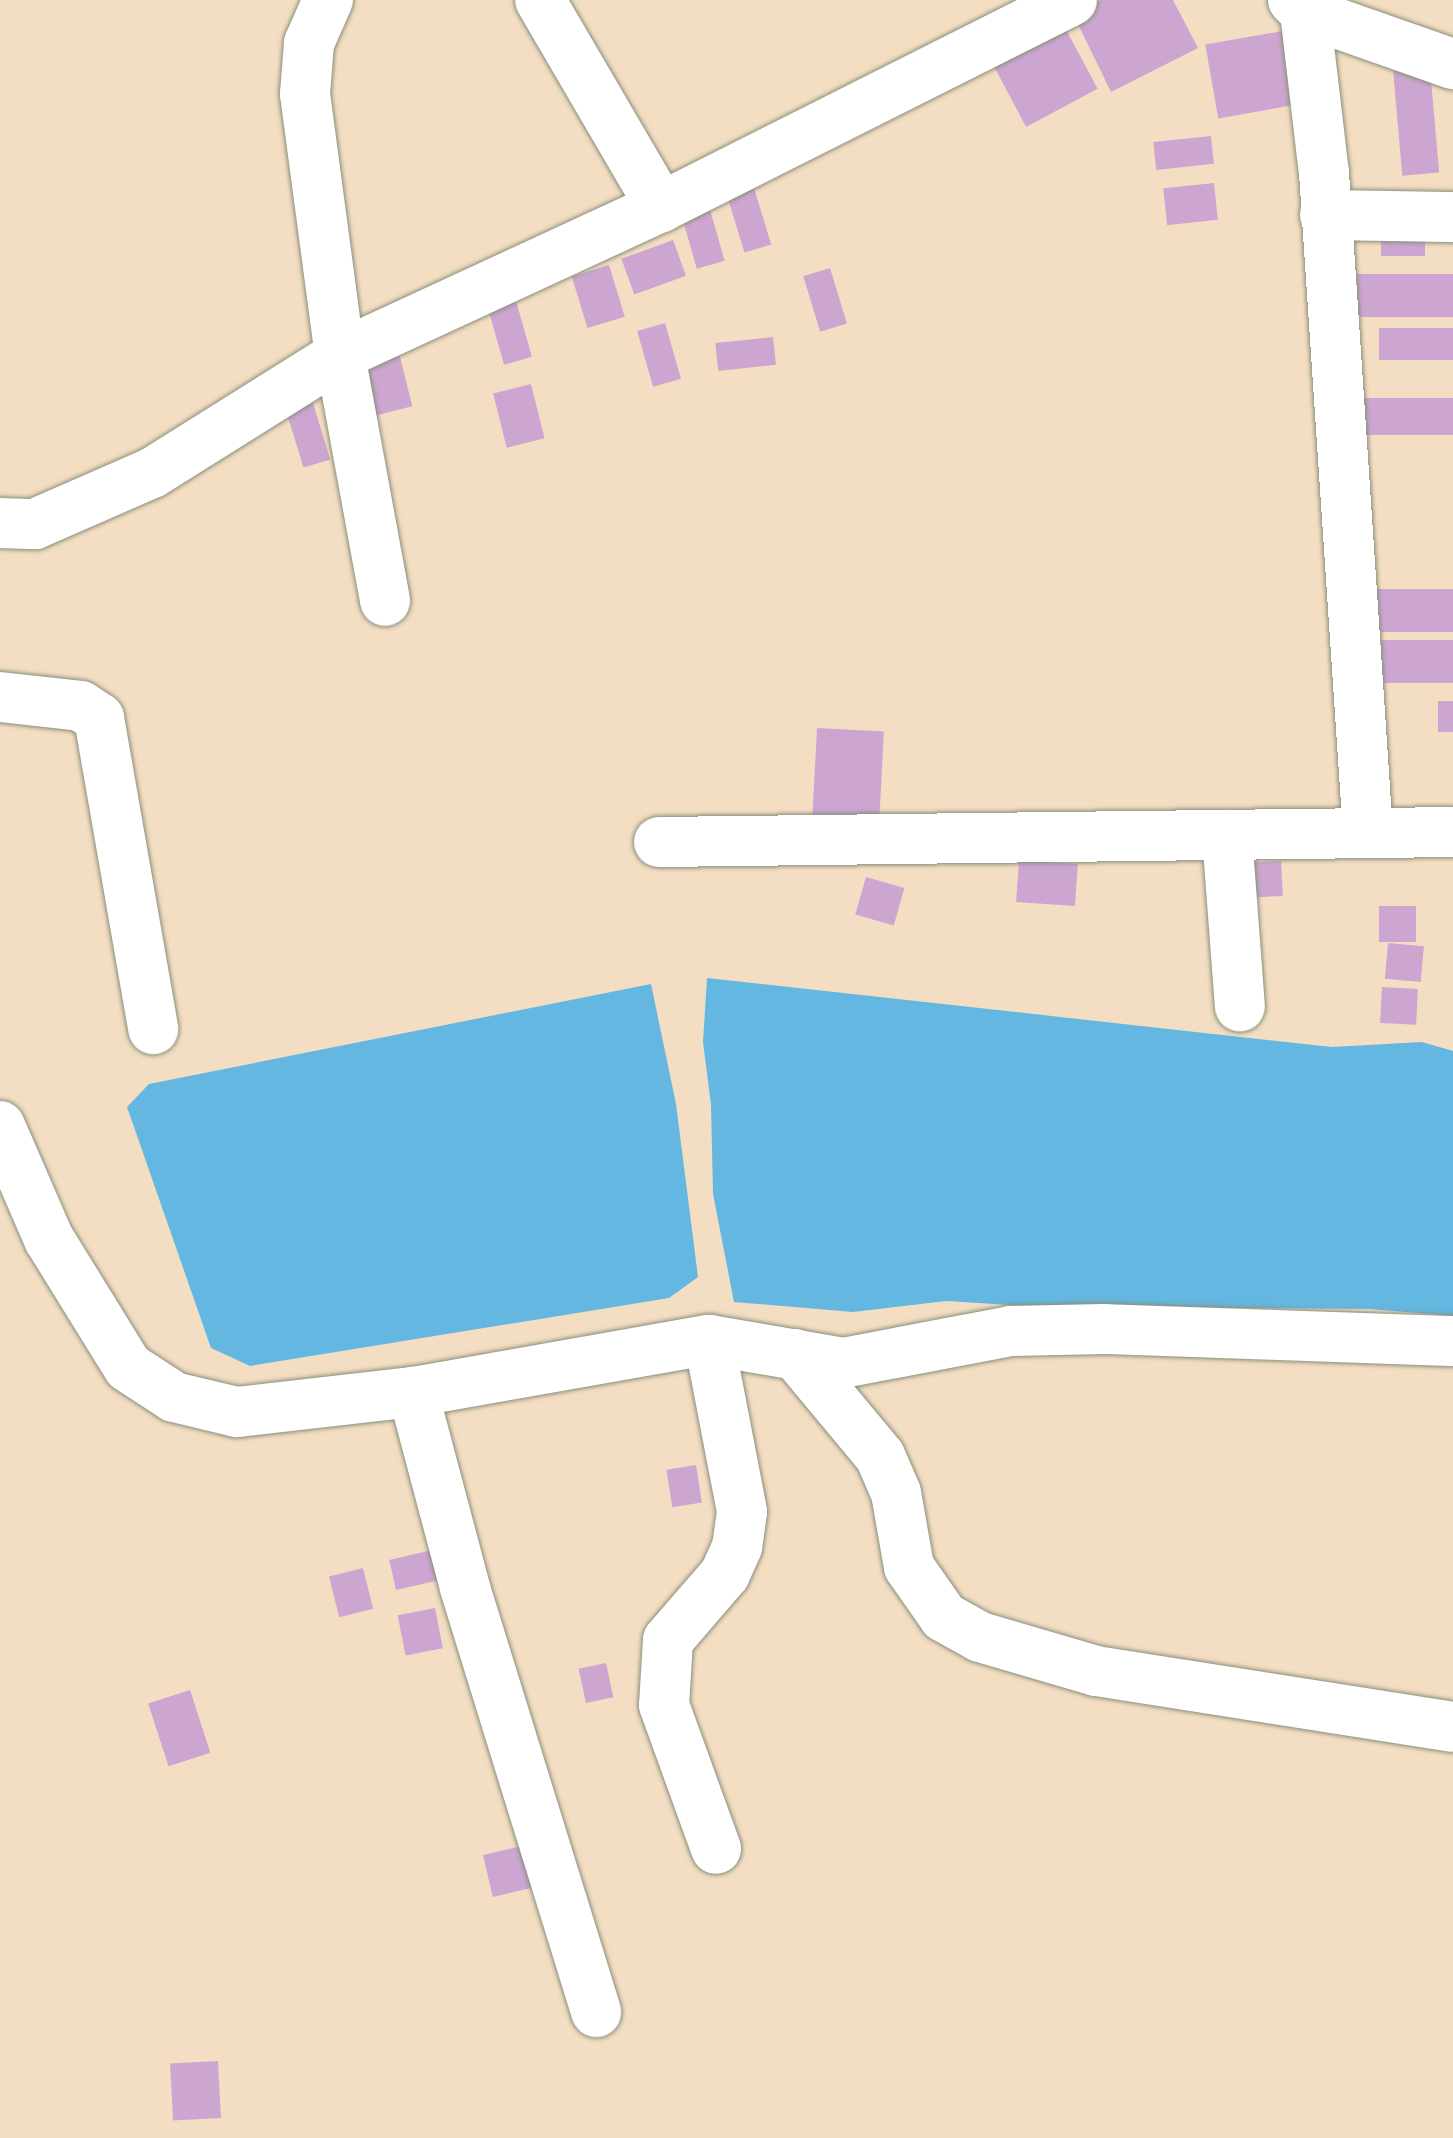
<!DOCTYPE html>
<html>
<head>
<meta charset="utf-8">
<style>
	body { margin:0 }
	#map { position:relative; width:1453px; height:2138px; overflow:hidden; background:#f4dec3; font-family:Alegreya,serif }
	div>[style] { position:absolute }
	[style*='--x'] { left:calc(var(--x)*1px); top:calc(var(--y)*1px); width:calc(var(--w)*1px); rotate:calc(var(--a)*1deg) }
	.water>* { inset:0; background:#64b7e0 }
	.building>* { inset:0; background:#cca6d1; transform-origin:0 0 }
	.roads { filter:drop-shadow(0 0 2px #8a8e7c) drop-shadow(0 0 2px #8a8e7c) }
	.minor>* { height:50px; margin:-25px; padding:0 25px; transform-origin:25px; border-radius:25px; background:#fff }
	span { translate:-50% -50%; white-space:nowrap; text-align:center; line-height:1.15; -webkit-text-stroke:9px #fdfcf7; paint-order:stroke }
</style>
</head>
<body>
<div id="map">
	<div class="water">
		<i style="clip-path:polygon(707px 978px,1332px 1047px,1422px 1042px,1453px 1051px,1453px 1316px,1370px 1309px,1025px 1306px,946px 1301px,853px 1312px,734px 1302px,713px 1194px,711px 1105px,703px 1042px)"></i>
		<i style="clip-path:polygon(651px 984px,676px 1104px,698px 1277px,669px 1298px,250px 1366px,211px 1348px,127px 1107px,149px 1084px)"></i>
	</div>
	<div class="building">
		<i style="clip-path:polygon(1101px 0,1173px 0,1198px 48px,1111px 92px,1073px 14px)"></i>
		<i style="left:1061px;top:20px;width:78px;height:81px;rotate:62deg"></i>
		<i style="left:1288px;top:30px;width:75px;height:84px;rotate:80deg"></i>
		<i style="left:1430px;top:68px;width:105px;height:37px;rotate:85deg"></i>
		<i style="left:1211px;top:136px;width:28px;height:58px;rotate:84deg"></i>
		<i style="left:1214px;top:183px;width:37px;height:51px;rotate:84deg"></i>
		<i style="left:754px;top:188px;width:59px;height:28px;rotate:73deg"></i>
		<i style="left:709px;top:206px;width:57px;height:29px;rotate:74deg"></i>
		<i style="left:1425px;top:238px;width:18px;height:44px;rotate:90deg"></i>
		<i style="left:673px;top:240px;width:38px;height:55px;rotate:70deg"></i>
		<i style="left:609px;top:265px;width:54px;height:39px;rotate:73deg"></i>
		<i style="left:830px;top:268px;width:58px;height:28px;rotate:73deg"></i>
		<i style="left:1453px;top:274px;width:43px;height:96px;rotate:90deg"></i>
		<i style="left:516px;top:301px;width:58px;height:29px;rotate:74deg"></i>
		<i style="left:665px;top:323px;width:58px;height:29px;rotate:74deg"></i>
		<i style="left:1453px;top:328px;width:32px;height:74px;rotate:90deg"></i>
		<i style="left:773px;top:337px;width:28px;height:58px;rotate:84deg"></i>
		<i style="left:399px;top:353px;width:55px;height:39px;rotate:76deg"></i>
		<i style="left:531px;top:384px;width:56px;height:39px;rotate:76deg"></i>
		<i style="left:1453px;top:398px;width:37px;height:91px;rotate:90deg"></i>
		<i style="left:313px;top:403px;width:59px;height:28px;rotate:73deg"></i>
		<i style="left:1453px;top:589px;width:43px;height:80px;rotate:90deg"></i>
		<i style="left:1453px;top:640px;width:43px;height:72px;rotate:90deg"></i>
		<i style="left:1453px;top:701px;width:31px;height:15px;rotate:90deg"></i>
		<i style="left:817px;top:728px;width:67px;height:88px;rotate:3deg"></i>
		<i style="left:1019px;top:860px;width:59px;height:42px;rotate:4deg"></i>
		<i style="left:1281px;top:861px;width:35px;height:39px;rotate:87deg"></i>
		<i style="left:866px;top:877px;width:40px;height:39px;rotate:16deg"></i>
		<i style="left:1379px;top:906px;width:37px;height:36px"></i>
		<i style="left:1388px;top:943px;width:36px;height:36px;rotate:5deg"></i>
		<i style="left:1382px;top:987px;width:36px;height:36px;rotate:3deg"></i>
		<i style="left:696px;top:1465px;width:38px;height:30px;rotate:81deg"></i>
		<i style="left:432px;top:1550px;width:31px;height:44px;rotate:77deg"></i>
		<i style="left:363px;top:1568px;width:42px;height:35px;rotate:76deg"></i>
		<i style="left:435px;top:1608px;width:41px;height:38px;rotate:79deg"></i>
		<i style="left:606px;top:1663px;width:35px;height:28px;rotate:78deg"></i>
		<i style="left:190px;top:1690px;width:66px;height:44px;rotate:72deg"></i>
		<i style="left:522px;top:1846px;width:43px;height:40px;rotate:77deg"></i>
		<i style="left:218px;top:2061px;width:57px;height:48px;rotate:87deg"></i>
	</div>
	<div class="roads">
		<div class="minor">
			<i style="--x:328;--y:0;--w:47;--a:113.8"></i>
			<i style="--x:309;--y:43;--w:51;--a:94.5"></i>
			<i style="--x:305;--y:94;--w:263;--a:82.4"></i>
			<i style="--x:340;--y:355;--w:250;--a:79.6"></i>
			<i style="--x:540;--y:0;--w:240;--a:59.7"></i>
			<i style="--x:1293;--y:0;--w:17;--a:45"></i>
			<i style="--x:1305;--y:12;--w:162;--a:83.3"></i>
			<i style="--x:1324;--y:173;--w:661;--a:86.19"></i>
			<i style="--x:1305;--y:12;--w:157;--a:19.4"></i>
			<i style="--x:1325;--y:215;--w:128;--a:0.9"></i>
			<i style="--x:0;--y:523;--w:35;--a:2"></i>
			<i style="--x:35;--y:524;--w:128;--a:-23.6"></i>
			<i style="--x:152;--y:473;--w:222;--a:-32.1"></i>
			<i style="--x:340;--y:355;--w:353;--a:-24.8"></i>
			<i style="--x:661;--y:207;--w:460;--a:-26.7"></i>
			<i style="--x:0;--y:697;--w:81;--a:6.3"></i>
			<i style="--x:81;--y:706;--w:22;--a:34"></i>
			<i style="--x:99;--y:718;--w:316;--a:80.1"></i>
			<i style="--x:1227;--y:835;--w:172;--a:85.7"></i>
			<i style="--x:659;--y:842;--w:794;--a:-0.72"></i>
			<i style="--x:0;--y:1126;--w:123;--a:66.6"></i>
			<i style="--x:49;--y:1239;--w:150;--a:58.3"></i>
			<i style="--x:128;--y:1367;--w:55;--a:33.1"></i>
			<i style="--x:174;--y:1397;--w:65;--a:13.4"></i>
			<i style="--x:237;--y:1412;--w:177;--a:-6.5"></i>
			<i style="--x:413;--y:1392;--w:301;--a:-10"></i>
			<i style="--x:709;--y:1340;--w:136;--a:9.7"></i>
			<i style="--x:843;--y:1363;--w:171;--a:-10.8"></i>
			<i style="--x:1011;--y:1331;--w:93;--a:-1.2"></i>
			<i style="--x:1104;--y:1329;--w:349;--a:2"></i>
			<i style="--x:709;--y:1340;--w:175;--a:79.1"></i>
			<i style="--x:742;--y:1512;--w:35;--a:98"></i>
			<i style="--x:737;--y:1547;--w:30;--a:114"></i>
			<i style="--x:725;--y:1574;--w:87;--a:130.8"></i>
			<i style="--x:668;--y:1640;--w:65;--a:93.5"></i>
			<i style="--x:664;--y:1705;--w:153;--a:70.1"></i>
			<i style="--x:795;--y:1354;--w:133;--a:50.2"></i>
			<i style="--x:880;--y:1456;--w:40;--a:66.6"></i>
			<i style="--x:896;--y:1493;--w:75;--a:80"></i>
			<i style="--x:909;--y:1567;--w:61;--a:55"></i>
			<i style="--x:944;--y:1617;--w:41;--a:29.1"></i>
			<i style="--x:980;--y:1637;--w:121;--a:16.3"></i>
			<i style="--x:1096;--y:1671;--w:361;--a:8.9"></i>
			<i style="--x:413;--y:1392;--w:203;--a:75.1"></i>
			<i style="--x:465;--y:1588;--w:444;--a:72.8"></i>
		</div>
	</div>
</div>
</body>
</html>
